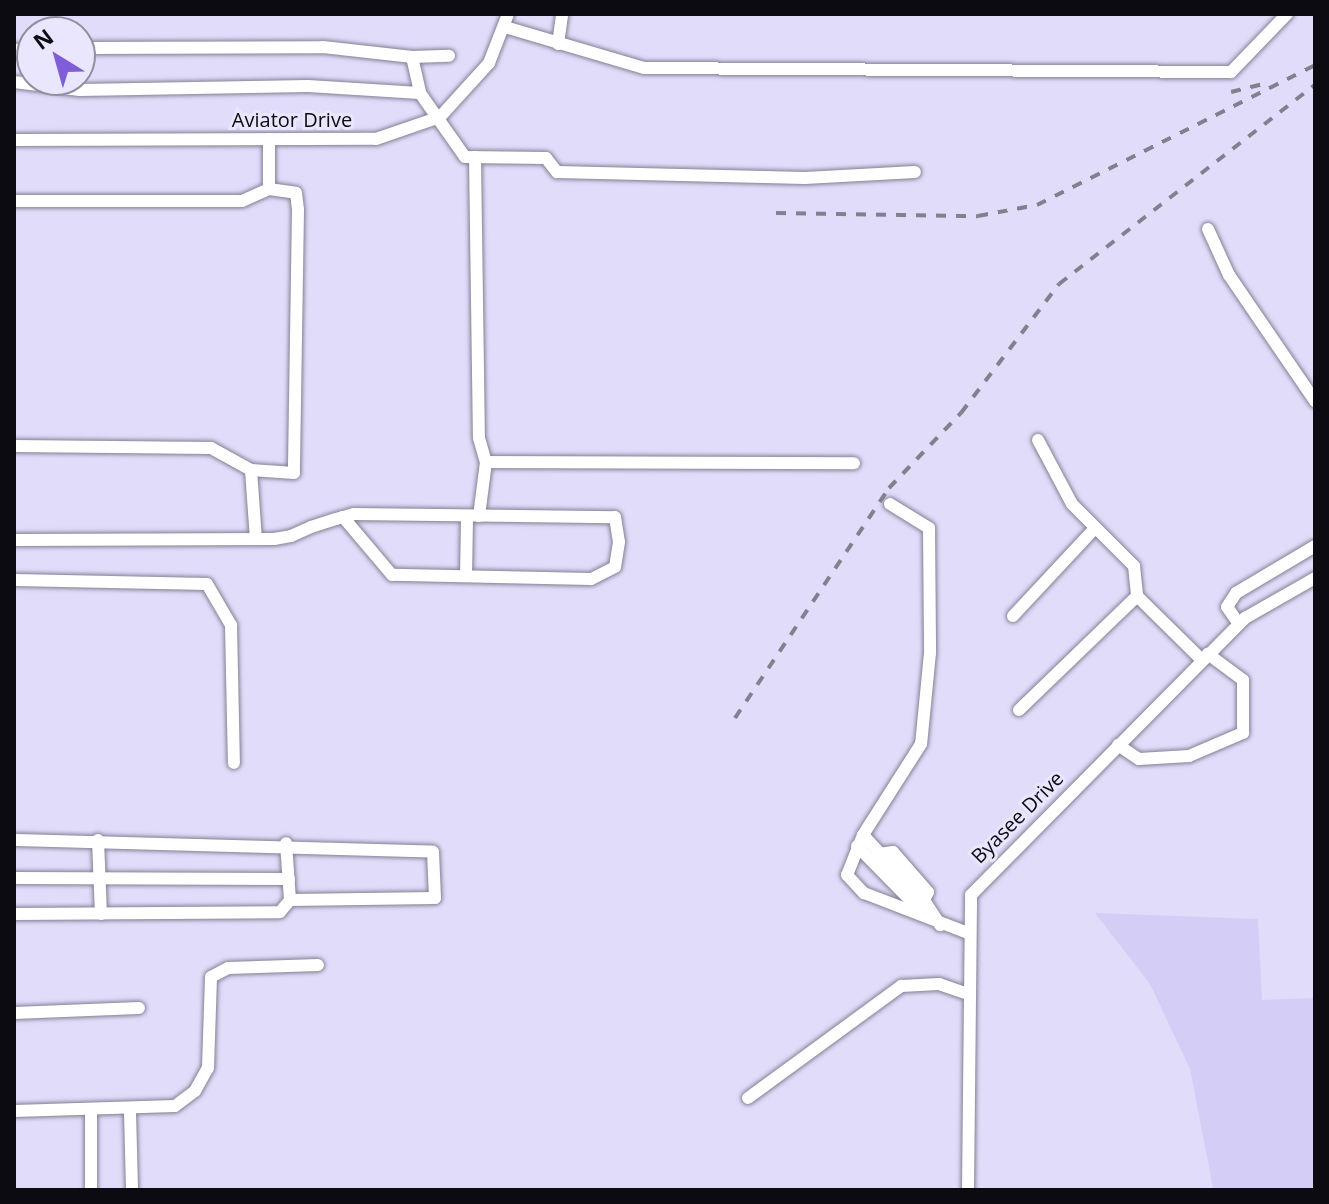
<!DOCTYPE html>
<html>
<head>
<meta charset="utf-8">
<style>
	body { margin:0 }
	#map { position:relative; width:1329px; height:1204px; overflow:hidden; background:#eae6fd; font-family:"Open Sans",sans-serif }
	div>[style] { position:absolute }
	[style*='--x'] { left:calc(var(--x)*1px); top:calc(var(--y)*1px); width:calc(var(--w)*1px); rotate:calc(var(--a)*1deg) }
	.built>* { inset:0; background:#e0dcfa }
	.green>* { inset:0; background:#d4cef7 }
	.roads { filter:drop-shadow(0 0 2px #838094) drop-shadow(0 0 2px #838094) }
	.minor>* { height:12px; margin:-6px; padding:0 6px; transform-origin:6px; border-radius:6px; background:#fff }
	.rail>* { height:4px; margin-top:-2px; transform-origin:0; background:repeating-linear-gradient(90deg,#827f8f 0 10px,transparent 0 20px) }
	span { translate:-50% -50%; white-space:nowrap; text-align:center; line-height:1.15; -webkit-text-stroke:6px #eae6fd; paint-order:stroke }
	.street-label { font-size:20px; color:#0c0b12 }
	.frame { position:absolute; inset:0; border:16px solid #0c0b12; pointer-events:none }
	.north { position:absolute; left:16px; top:16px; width:80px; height:80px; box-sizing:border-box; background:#eae6fd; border:2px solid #918e9f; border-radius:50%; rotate:323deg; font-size:22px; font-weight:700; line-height:32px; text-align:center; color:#0c0b12 }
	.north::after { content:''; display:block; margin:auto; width:28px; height:36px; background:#805ed9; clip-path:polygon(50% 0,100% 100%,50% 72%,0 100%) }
</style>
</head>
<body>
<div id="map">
	<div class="built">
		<i style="clip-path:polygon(evenodd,14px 14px,1315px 14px,1315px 1190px,14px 1190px,14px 14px,32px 32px,80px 32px,80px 80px,32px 80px,32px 32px)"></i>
	</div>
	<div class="green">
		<i style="clip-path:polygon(1095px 913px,1258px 919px,1262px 1000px,1315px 998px,1315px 1190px,1213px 1188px,1190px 1069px,1150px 984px)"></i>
	</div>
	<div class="roads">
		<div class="minor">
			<i style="--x:505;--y:27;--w:145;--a:16.4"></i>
			<i style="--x:644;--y:68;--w:587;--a:0.39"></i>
			<i style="--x:1231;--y:72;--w:81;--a:-46"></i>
			<i style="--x:558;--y:44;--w:30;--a:-82"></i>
			<i style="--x:80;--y:48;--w:243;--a:-0.2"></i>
			<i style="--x:323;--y:47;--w:90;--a:6.4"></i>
			<i style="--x:412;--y:57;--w:37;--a:77"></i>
			<i style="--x:420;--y:93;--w:78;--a:54.9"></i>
			<i style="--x:465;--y:157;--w:81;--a:0.7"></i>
			<i style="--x:546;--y:158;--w:18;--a:52"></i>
			<i style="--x:557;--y:172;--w:248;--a:1.4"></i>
			<i style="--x:805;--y:178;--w:110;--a:-3.1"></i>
			<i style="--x:14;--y:50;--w:18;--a:-3"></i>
			<i style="--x:412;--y:57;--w:37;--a:-2"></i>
			<i style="--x:14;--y:82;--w:66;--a:6.9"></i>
			<i style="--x:80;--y:90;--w:228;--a:-1"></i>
			<i style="--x:308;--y:86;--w:112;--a:3.6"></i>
			<i style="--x:14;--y:140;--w:362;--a:-0.2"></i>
			<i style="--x:376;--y:139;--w:68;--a:-19"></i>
			<i style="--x:440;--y:117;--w:73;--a:-47.8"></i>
			<i style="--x:489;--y:63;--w:53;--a:-68.8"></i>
			<i style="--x:475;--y:157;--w:281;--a:89.2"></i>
			<i style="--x:479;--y:438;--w:25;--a:74"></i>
			<i style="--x:486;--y:462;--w:368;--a:0.2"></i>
			<i style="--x:269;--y:189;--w:50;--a:-90"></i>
			<i style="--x:14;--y:201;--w:228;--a:0"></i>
			<i style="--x:242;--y:201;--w:30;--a:-24"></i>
			<i style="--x:269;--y:189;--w:27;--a:8"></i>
			<i style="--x:296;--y:193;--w:17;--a:83"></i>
			<i style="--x:298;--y:210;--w:263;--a:90.9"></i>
			<i style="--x:294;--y:473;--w:43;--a:-176"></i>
			<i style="--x:251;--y:470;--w:46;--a:-151.2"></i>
			<i style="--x:211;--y:448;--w:197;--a:-179.4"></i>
			<i style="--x:1208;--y:229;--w:51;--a:65.5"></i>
			<i style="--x:1229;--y:275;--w:153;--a:55.7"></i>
			<i style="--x:1038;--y:440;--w:72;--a:62"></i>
			<i style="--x:1072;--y:504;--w:88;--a:45"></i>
			<i style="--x:1134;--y:566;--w:30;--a:84"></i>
			<i style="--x:251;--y:470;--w:69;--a:85.9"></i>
			<i style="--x:890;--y:504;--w:46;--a:31.6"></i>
			<i style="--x:929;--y:528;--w:125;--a:89.5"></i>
			<i style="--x:930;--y:653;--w:91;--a:95.6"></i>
			<i style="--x:921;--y:744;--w:108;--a:122.5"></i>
			<i style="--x:863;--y:835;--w:43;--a:111.8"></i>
			<i style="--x:847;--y:875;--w:25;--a:47"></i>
			<i style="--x:864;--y:893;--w:111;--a:21"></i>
			<i style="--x:479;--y:516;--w:54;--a:-82.6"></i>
			<i style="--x:14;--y:540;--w:260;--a:-0.2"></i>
			<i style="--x:274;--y:539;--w:17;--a:-10"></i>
			<i style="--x:291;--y:536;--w:22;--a:-24"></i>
			<i style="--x:311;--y:527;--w:26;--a:-18"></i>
			<i style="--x:336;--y:519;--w:7;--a:-16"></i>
			<i style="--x:343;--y:517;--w:11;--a:-15"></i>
			<i style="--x:354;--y:514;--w:261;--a:0.7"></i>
			<i style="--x:615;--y:517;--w:25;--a:81"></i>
			<i style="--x:619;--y:542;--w:25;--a:99"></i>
			<i style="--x:615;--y:567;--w:27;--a:153"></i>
			<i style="--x:591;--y:579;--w:199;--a:-178.8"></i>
			<i style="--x:392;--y:575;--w:76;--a:-130.2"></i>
			<i style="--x:466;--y:576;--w:60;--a:-89"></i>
			<i style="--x:14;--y:580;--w:193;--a:1.2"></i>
			<i style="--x:207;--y:584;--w:48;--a:59.7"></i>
			<i style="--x:231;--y:625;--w:138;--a:88.8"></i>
			<i style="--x:1013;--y:616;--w:120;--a:-47"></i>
			<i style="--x:1239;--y:624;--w:21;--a:-125"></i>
			<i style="--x:1227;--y:607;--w:17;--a:-57"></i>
			<i style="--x:1236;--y:593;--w:92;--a:-30.7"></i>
			<i style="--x:1019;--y:710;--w:164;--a:-44"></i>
			<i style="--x:1137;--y:596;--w:91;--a:44.6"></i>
			<i style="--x:1118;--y:745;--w:25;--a:34"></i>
			<i style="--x:1139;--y:759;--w:50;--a:-3.4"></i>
			<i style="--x:1189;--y:756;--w:59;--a:-23.1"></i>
			<i style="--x:1243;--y:733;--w:53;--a:-90"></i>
			<i style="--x:1243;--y:680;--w:44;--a:-143.4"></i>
			<i style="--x:14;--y:840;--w:419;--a:1.6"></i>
			<i style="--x:433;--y:852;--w:46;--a:87.5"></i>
			<i style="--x:435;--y:898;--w:145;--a:179.2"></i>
			<i style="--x:98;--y:840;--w:74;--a:87.7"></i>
			<i style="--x:857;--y:846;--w:86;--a:45.5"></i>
			<i style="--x:917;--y:907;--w:10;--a:-45"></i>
			<i style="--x:924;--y:900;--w:89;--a:-133.2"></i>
			<i style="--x:879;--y:854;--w:14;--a:-8"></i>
			<i style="--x:893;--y:852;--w:53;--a:48.8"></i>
			<i style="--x:928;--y:892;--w:9;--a:117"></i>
			<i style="--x:924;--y:900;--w:30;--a:57"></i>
			<i style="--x:14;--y:878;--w:275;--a:0.2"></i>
			<i style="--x:14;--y:914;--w:266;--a:-0.4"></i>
			<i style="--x:280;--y:912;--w:16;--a:-50"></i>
			<i style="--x:290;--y:900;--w:57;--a:-94"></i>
			<i style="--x:14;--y:1013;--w:125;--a:-2.3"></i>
			<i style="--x:748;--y:1098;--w:190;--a:-36.2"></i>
			<i style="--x:901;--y:986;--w:38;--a:-3"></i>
			<i style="--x:939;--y:984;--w:31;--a:19"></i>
			<i style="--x:14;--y:1111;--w:161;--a:-1.8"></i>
			<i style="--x:175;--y:1106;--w:25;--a:-37"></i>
			<i style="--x:195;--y:1091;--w:26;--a:-61"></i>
			<i style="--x:208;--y:1068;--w:91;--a:-88.1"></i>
			<i style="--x:211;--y:977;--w:19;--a:-28"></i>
			<i style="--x:228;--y:968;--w:90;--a:-1.9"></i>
			<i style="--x:91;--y:1111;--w:79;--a:90"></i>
			<i style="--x:130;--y:1112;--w:78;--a:88.5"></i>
			<i style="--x:968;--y:1190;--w:295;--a:-89.4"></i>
			<i style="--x:971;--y:895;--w:390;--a:-45.3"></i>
			<i style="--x:1245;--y:618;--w:81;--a:-29.7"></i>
		</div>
	</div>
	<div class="rail">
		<i style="--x:1231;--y:92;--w:32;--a:-14"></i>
		<i style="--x:776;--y:213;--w:202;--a:0.9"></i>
		<i style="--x:978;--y:216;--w:60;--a:-10.6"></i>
		<i style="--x:1037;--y:205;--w:311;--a:-26.7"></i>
		<i style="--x:735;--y:718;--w:277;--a:-56.2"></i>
		<i style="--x:889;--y:488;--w:104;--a:-46.2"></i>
		<i style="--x:961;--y:413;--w:162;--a:-52.8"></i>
		<i style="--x:1059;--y:284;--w:324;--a:-37.9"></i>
	</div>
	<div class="street-label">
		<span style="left:292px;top:119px">Aviator Drive</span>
		<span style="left:1017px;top:817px;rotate:-45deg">Byasee Drive</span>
	</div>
	<div class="frame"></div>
	<div class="north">N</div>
</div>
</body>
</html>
